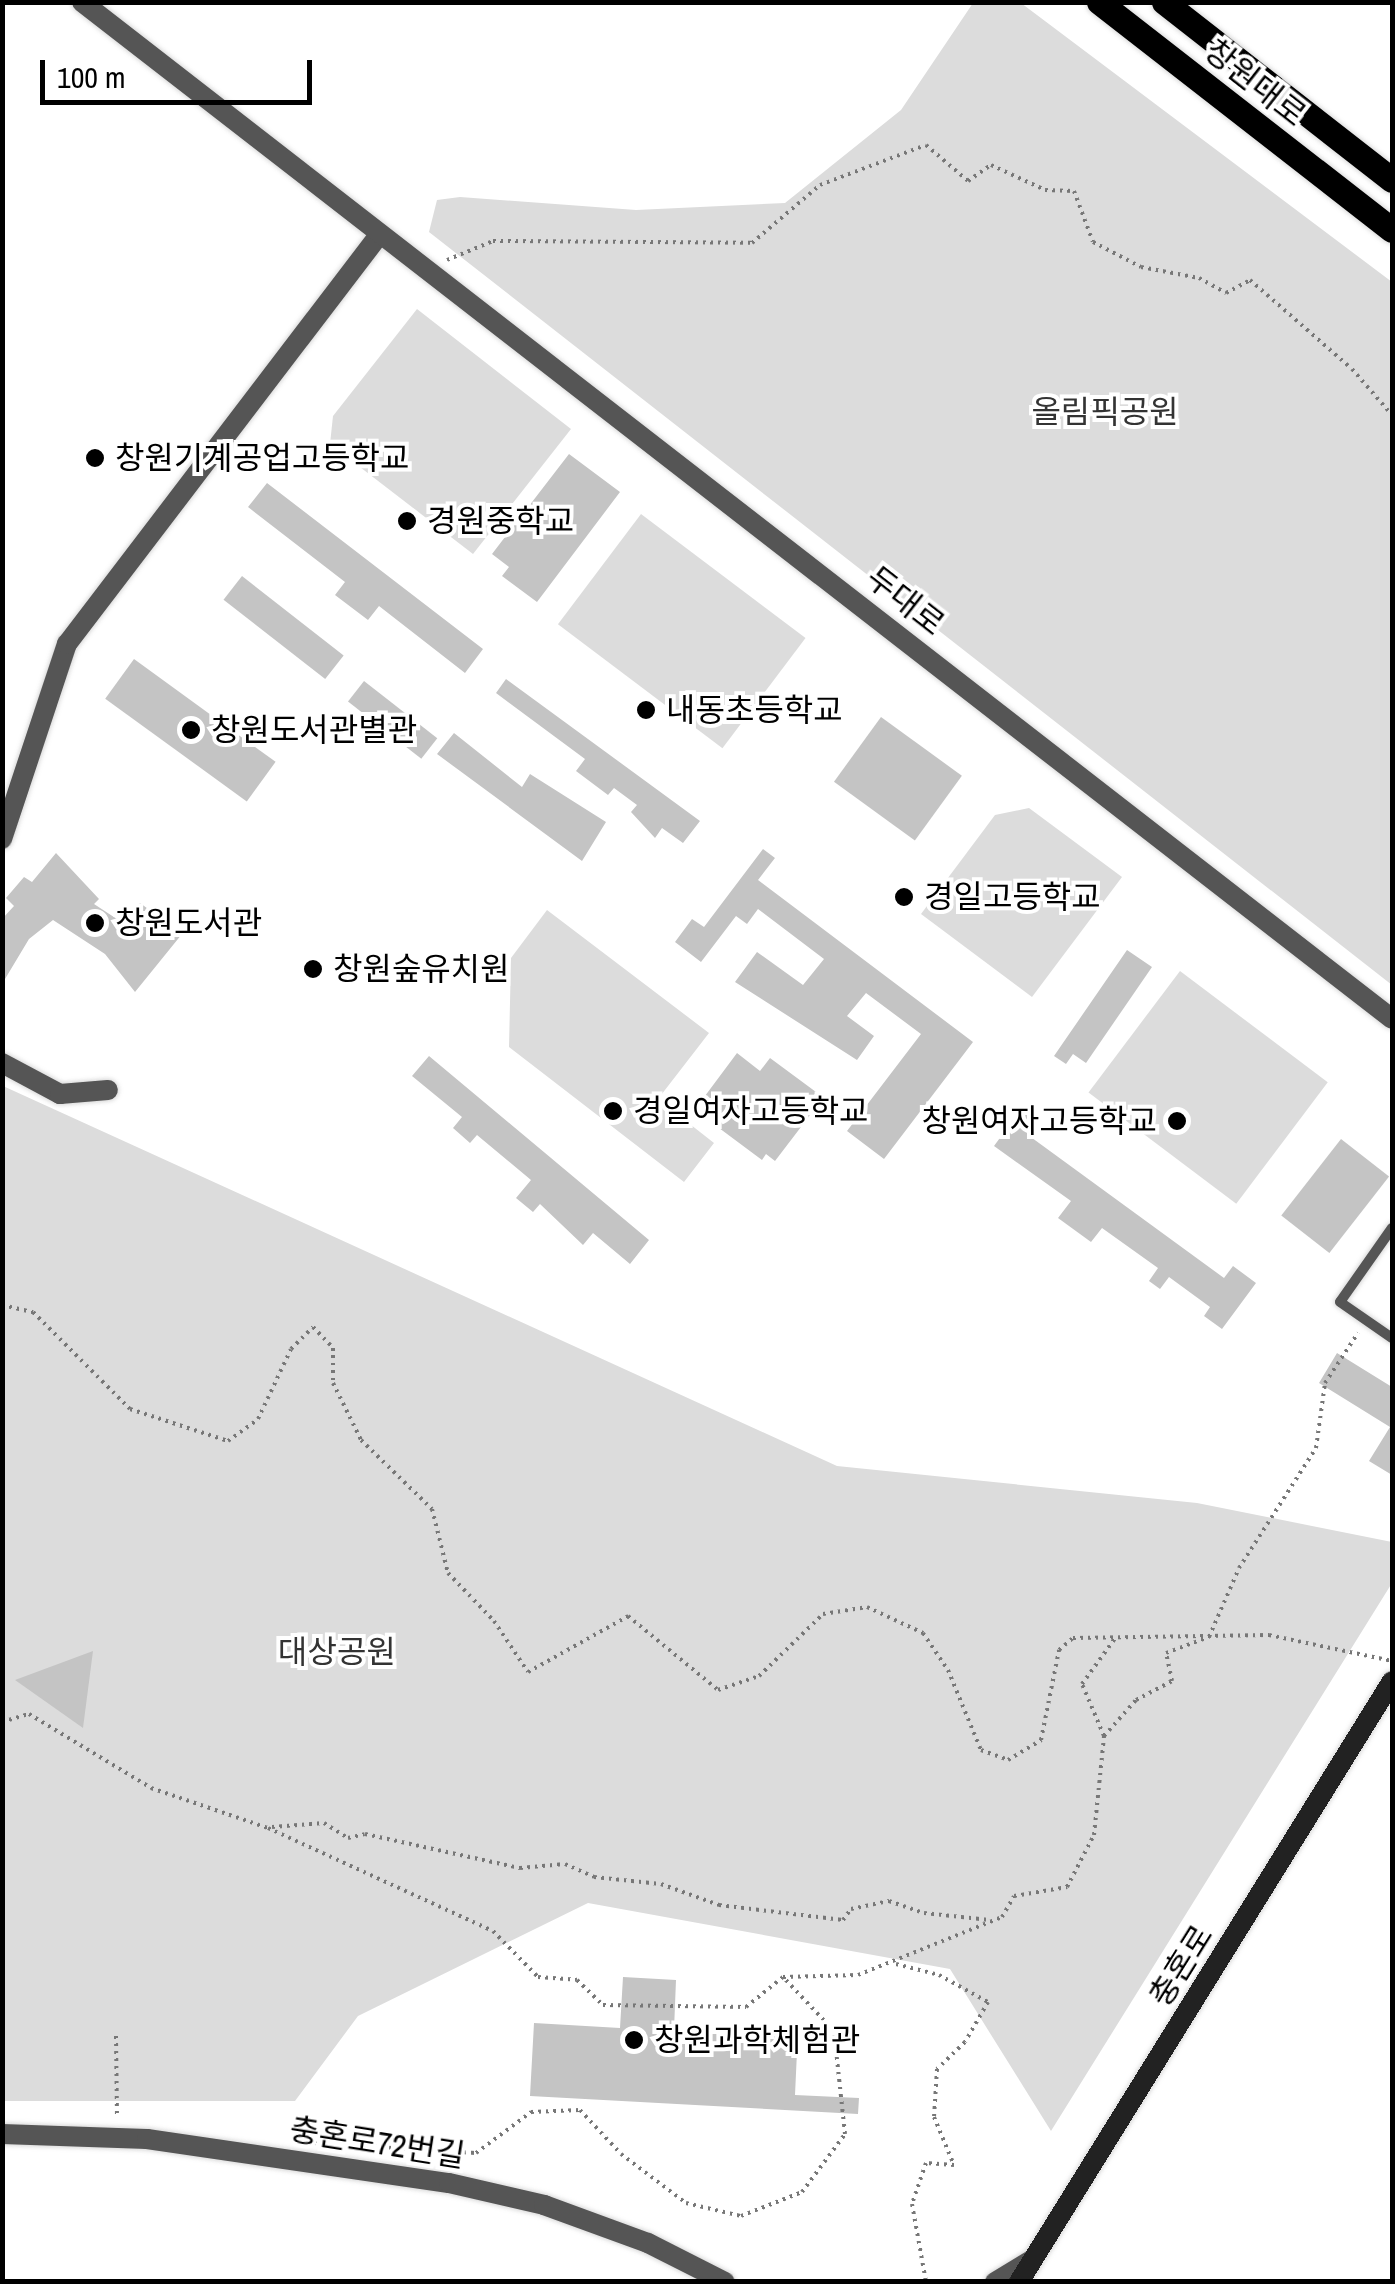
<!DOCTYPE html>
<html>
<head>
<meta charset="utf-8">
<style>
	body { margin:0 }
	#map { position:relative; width:1395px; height:2284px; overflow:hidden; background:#fff; font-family:"Archivo Narrow","Noto Sans KR",sans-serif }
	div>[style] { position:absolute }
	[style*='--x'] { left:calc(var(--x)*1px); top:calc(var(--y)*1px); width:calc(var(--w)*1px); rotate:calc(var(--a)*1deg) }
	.green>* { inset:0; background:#dcdcdc; transform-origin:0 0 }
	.building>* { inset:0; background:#c4c4c4; transform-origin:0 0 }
	.path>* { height:4px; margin-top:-2px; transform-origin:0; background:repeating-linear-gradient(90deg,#777 0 2.5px,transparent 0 7.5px) }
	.roads { filter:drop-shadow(0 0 2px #dbdbdb) drop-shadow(0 0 2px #dbdbdb) }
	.service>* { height:10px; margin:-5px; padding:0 5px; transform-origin:5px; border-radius:5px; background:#555 }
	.minor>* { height:20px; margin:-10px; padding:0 10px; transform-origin:10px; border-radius:10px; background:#555 }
	.tertiary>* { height:20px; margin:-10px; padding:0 10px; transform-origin:10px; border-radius:10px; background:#555 }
	.secondary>* { height:20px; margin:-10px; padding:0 10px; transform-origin:10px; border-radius:10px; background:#222 }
	.primary>* { height:25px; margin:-12.5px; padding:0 12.5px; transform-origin:12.5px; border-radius:12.5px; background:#000 }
	.dots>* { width:28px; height:28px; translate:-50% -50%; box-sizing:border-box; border:5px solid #fff; border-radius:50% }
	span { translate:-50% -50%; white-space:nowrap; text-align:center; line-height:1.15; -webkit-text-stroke:8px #fff; paint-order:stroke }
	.street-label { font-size:32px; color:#000 }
	.park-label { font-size:32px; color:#333 }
	.poi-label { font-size:32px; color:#000 }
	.left { translate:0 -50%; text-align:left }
	.right { translate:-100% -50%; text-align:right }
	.frame { position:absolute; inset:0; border:5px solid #000; pointer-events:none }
	.scale { position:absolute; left:40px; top:60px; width:272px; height:45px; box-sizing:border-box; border:5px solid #000; border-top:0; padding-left:12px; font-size:30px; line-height:35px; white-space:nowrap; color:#000; -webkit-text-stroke:8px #fff; paint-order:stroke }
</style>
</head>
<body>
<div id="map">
	<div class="green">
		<i style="clip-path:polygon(973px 3px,1021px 3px,1392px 282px,1392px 985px,429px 232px,437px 200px,460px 197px,636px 210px,785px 203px,901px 110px)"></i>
		<i style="clip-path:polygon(417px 309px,571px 429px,473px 554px,330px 444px,333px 416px)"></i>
		<i style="left:641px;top:514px;width:206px;height:138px;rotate:37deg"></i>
		<i style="clip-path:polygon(1029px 808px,1122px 877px,1032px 997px,921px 914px,995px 815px)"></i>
		<i style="clip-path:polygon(547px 910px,709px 1033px,658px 1099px,714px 1143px,684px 1182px,509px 1047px,511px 958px)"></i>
		<i style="left:1180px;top:971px;width:185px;height:152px;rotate:37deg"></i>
		<i style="clip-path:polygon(3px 1086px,837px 1466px,1197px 1503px,1392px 1542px,1392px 1583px,1051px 2131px,950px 1969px,588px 1903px,358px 2016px,295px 2101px,3px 2101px)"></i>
	</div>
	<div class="building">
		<i style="clip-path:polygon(569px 454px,620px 492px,537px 602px,502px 576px,509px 567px,492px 554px)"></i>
		<i style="clip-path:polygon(267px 483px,483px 649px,465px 673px,379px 606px,368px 620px,335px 595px,345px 582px,248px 507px)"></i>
		<i style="left:242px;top:576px;width:129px;height:30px;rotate:38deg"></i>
		<i style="left:134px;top:659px;width:175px;height:49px;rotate:36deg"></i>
		<i style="clip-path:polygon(506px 679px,700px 821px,683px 843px,662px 828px,655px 838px,631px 812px,637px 805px,614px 788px,608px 795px,576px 771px,585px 759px,496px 693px)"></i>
		<i style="left:364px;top:681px;width:93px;height:26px;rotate:38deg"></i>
		<i style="left:881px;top:717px;width:100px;height:80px;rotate:36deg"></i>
		<i style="clip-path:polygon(454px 733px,522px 787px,530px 774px,606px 822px,582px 861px,437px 754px)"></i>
		<i style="clip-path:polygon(763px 849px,775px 858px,758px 880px,973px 1042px,884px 1159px,847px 1131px,921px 1034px,866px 993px,847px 1016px,874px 1036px,857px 1060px,735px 982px,757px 952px,803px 985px,824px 959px,758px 909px,747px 924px,736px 916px,701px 962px,675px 942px,692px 919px,704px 927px)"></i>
		<i style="clip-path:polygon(56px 853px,99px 899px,94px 904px,123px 923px,140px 903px,182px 934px,135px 992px,105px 954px,53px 920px,29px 939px,2px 984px,2px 919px,14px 906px,6px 898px,24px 877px,32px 882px)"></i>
		<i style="clip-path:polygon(1127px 950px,1152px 967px,1086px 1063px,1073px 1054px,1066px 1064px,1054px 1056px)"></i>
		<i style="clip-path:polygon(737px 1053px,760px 1071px,770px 1058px,816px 1092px,810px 1101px,817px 1106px,775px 1161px,766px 1154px,762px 1160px,715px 1125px,722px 1115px,702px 1100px)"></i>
		<i style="clip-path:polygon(429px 1056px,649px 1240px,630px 1264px,593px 1233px,583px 1245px,540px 1204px,533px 1212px,516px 1198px,531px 1180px,477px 1135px,470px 1143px,453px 1128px,462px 1117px,412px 1076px)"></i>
		<i style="clip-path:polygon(1024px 1105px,1041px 1117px,1028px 1135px,1224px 1278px,1233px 1266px,1256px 1283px,1222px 1329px,1204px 1316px,1210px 1307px,1169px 1277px,1160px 1289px,1149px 1281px,1158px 1268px,1102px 1228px,1091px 1242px,1058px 1218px,1071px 1201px,994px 1146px)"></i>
		<i style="left:1341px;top:1139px;width:61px;height:97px;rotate:38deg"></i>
		<i style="clip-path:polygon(1337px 1353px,1392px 1387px,1392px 1475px,1369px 1461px,1390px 1427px,1319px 1383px)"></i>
		<i style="clip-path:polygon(93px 1651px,83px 1728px,15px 1680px)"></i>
		<i style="clip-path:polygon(623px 1977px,676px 1980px,674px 2030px,798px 2030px,795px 2095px,859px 2098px,858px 2114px,530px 2096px,534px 2023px,620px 2028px)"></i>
	</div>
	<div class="path">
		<i style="--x:447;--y:260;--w:50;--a:-22.4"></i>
		<i style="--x:493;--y:241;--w:259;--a:0.4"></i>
		<i style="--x:752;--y:243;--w:89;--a:-40.5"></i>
		<i style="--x:820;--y:185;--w:113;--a:-20.7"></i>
		<i style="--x:926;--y:145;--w:55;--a:40.6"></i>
		<i style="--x:968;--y:181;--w:28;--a:-35"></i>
		<i style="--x:991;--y:165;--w:60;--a:24.8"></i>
		<i style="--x:1045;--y:190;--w:29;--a:2"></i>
		<i style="--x:1074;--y:191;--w:54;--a:69.6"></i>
		<i style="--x:1093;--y:242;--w:54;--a:27.5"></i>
		<i style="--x:1141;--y:267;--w:59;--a:10.7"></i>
		<i style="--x:1199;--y:278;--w:31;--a:29"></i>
		<i style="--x:1226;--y:293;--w:27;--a:-28"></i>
		<i style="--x:1250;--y:280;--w:135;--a:41.1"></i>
		<i style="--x:1352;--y:369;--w:61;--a:49"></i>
		<i style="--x:2;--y:1305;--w:32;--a:13"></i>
		<i style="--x:33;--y:1312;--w:137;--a:45"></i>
		<i style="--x:130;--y:1409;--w:103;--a:18.1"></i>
		<i style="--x:228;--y:1441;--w:37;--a:-36"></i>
		<i style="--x:258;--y:1419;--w:77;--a:-64.8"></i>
		<i style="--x:291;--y:1349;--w:31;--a:-45"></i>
		<i style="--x:313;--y:1327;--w:29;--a:46"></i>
		<i style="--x:333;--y:1348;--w:35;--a:90"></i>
		<i style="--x:333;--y:1383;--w:64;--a:63.8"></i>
		<i style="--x:361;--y:1440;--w:99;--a:44.2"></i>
		<i style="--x:432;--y:1509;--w:66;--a:76"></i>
		<i style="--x:448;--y:1573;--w:66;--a:46.2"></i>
		<i style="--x:494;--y:1621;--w:61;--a:56.3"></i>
		<i style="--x:528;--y:1672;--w:115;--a:-29.2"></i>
		<i style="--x:628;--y:1616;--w:117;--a:39.4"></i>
		<i style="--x:718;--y:1690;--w:43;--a:-18.9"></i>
		<i style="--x:759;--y:1676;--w:89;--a:-44.1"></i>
		<i style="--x:823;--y:1614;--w:45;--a:-9"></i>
		<i style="--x:867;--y:1607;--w:62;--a:24.9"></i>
		<i style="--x:923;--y:1633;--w:45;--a:56"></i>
		<i style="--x:948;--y:1670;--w:87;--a:67.6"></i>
		<i style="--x:981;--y:1750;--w:29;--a:20"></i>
		<i style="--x:1008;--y:1760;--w:39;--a:-31"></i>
		<i style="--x:1041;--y:1740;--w:92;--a:-78.7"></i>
		<i style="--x:1059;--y:1650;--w:18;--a:-41"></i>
		<i style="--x:1073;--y:1638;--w:196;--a:-0.9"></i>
		<i style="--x:1269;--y:1635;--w:126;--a:11.9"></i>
		<i style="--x:2;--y:1390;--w:13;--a:90"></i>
		<i style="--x:2;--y:1722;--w:28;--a:-17"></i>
		<i style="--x:29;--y:1714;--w:143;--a:31.2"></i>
		<i style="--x:151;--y:1788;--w:124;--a:18.9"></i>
		<i style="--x:268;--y:1828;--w:247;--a:24.6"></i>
		<i style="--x:493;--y:1931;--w:64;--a:45.6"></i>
		<i style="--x:538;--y:1977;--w:39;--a:4"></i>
		<i style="--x:577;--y:1980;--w:36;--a:44"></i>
		<i style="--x:603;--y:2005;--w:143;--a:0.8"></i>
		<i style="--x:746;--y:2007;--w:48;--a:-39"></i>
		<i style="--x:783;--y:1977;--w:75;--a:-1.5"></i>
		<i style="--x:858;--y:1975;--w:155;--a:-21.9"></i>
		<i style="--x:1002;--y:1917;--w:24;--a:-60"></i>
		<i style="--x:1014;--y:1896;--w:54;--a:-9.6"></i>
		<i style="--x:1067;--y:1887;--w:59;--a:-62.6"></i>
		<i style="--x:1094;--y:1835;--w:100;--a:-84.2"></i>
		<i style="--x:1104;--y:1736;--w:48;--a:-48.4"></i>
		<i style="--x:1136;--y:1700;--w:41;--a:-27.8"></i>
		<i style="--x:1172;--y:1681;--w:29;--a:-102"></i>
		<i style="--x:1166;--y:1653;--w:46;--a:-20.4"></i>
		<i style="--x:1209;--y:1637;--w:75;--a:-66.5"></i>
		<i style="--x:1239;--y:1568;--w:143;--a:-57.3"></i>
		<i style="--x:1316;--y:1448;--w:66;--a:-82.1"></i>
		<i style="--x:1325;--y:1383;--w:60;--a:-56.6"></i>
		<i style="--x:1104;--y:1736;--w:56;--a:-112.9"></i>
		<i style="--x:1082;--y:1684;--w:58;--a:-54.1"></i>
		<i style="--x:272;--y:1827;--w:52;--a:-4.4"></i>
		<i style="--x:324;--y:1823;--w:28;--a:32"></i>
		<i style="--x:348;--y:1838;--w:17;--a:-13"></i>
		<i style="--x:365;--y:1834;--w:159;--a:12.4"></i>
		<i style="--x:520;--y:1868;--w:45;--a:-5.1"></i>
		<i style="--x:565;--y:1864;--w:32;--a:24"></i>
		<i style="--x:594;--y:1877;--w:67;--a:6"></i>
		<i style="--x:661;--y:1884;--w:62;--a:19.9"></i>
		<i style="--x:719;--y:1905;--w:125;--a:6.9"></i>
		<i style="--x:843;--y:1920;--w:14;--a:-54"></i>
		<i style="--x:851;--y:1909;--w:39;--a:-12"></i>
		<i style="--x:889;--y:1901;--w:37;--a:19"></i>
		<i style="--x:924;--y:1913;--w:66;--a:6.1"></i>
		<i style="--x:896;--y:1964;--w:44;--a:14.3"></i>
		<i style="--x:939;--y:1975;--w:56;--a:28.9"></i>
		<i style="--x:988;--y:2002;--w:46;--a:119.9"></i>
		<i style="--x:965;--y:2042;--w:39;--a:136"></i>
		<i style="--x:937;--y:2069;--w:48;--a:93.6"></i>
		<i style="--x:934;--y:2117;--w:52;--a:67.4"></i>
		<i style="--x:954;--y:2165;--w:28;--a:-176"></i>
		<i style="--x:926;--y:2163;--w:43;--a:108.9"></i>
		<i style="--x:912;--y:2204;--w:79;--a:79.8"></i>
		<i style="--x:116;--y:2036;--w:82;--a:89.3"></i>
		<i style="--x:314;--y:2143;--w:162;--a:3.5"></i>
		<i style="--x:476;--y:2153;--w:69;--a:-36.7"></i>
		<i style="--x:531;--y:2112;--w:49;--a:-2.3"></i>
		<i style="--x:580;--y:2110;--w:60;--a:47"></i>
		<i style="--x:621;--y:2154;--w:81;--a:37"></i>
		<i style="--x:686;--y:2203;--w:57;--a:13.3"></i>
		<i style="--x:741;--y:2216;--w:66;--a:-21.5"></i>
		<i style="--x:802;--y:2192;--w:72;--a:-53.4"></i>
		<i style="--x:845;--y:2134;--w:104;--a:-96.1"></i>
		<i style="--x:834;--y:2031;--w:74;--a:-133.4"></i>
	</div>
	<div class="roads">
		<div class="service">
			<i style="--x:1392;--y:1228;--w:90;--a:125.1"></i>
			<i style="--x:1340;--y:1302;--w:63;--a:34.7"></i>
		</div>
		<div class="minor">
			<i style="--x:2;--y:839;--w:206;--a:-71.6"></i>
			<i style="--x:67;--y:644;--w:514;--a:-52.66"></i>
			<i style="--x:2;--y:1063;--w:66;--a:28.1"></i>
			<i style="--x:60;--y:1094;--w:48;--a:-4.8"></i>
			<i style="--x:2;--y:2134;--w:145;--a:2"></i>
			<i style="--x:147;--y:2139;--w:305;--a:8.3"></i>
			<i style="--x:449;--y:2183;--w:98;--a:13"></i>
			<i style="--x:544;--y:2205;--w:111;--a:20.1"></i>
			<i style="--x:648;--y:2243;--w:86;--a:26.9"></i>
			<i style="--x:995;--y:2282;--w:44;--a:-31.2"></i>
		</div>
		<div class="tertiary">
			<i style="--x:82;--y:2;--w:1658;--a:37.82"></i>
		</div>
		<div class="secondary">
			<i style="--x:1019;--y:2282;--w:707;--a:-58.17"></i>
		</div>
		<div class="primary">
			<i style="--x:1099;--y:2;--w:371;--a:37.9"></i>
			<i style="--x:1164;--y:2;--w:289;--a:38"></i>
		</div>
	</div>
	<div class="dots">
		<i style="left:95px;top:458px;background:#000"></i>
		<i style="left:407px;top:521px;background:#000"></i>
		<i style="left:646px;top:710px;background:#000"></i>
		<i style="left:191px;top:730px;background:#000"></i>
		<i style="left:904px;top:897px;background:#000"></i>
		<i style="left:95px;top:923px;background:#000"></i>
		<i style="left:313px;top:969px;background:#000"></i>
		<i style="left:613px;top:1111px;background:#000"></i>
		<i style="left:1177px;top:1121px;background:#000"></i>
		<i style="left:634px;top:2040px;background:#000"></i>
	</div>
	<div class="street-label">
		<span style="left:1255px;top:83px;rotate:38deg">창원대로</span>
		<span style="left:905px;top:601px;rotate:38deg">두대로</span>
		<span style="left:1181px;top:1966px;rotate:-58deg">충혼로</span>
		<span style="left:377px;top:2143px;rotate:9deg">충혼로72번길</span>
	</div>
	<div class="park-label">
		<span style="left:1105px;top:412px">올림픽공원</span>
		<span style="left:337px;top:1652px">대상공원</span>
	</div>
	<div class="poi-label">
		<span class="left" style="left:115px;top:458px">창원기계공업고등학교</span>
		<span class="left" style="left:427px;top:521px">경원중학교</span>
		<span class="left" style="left:666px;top:710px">내동초등학교</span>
		<span class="left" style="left:211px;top:730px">창원도서관별관</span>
		<span class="left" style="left:924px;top:897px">경일고등학교</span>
		<span class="left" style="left:115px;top:923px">창원도서관</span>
		<span class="left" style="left:333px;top:969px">창원숲유치원</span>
		<span class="left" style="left:633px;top:1111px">경일여자고등학교</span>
		<span class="right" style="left:1157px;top:1121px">창원여자고등학교</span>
		<span class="left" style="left:654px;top:2040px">창원과학체험관</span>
	</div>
	<div class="frame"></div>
	<div class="scale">100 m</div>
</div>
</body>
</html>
